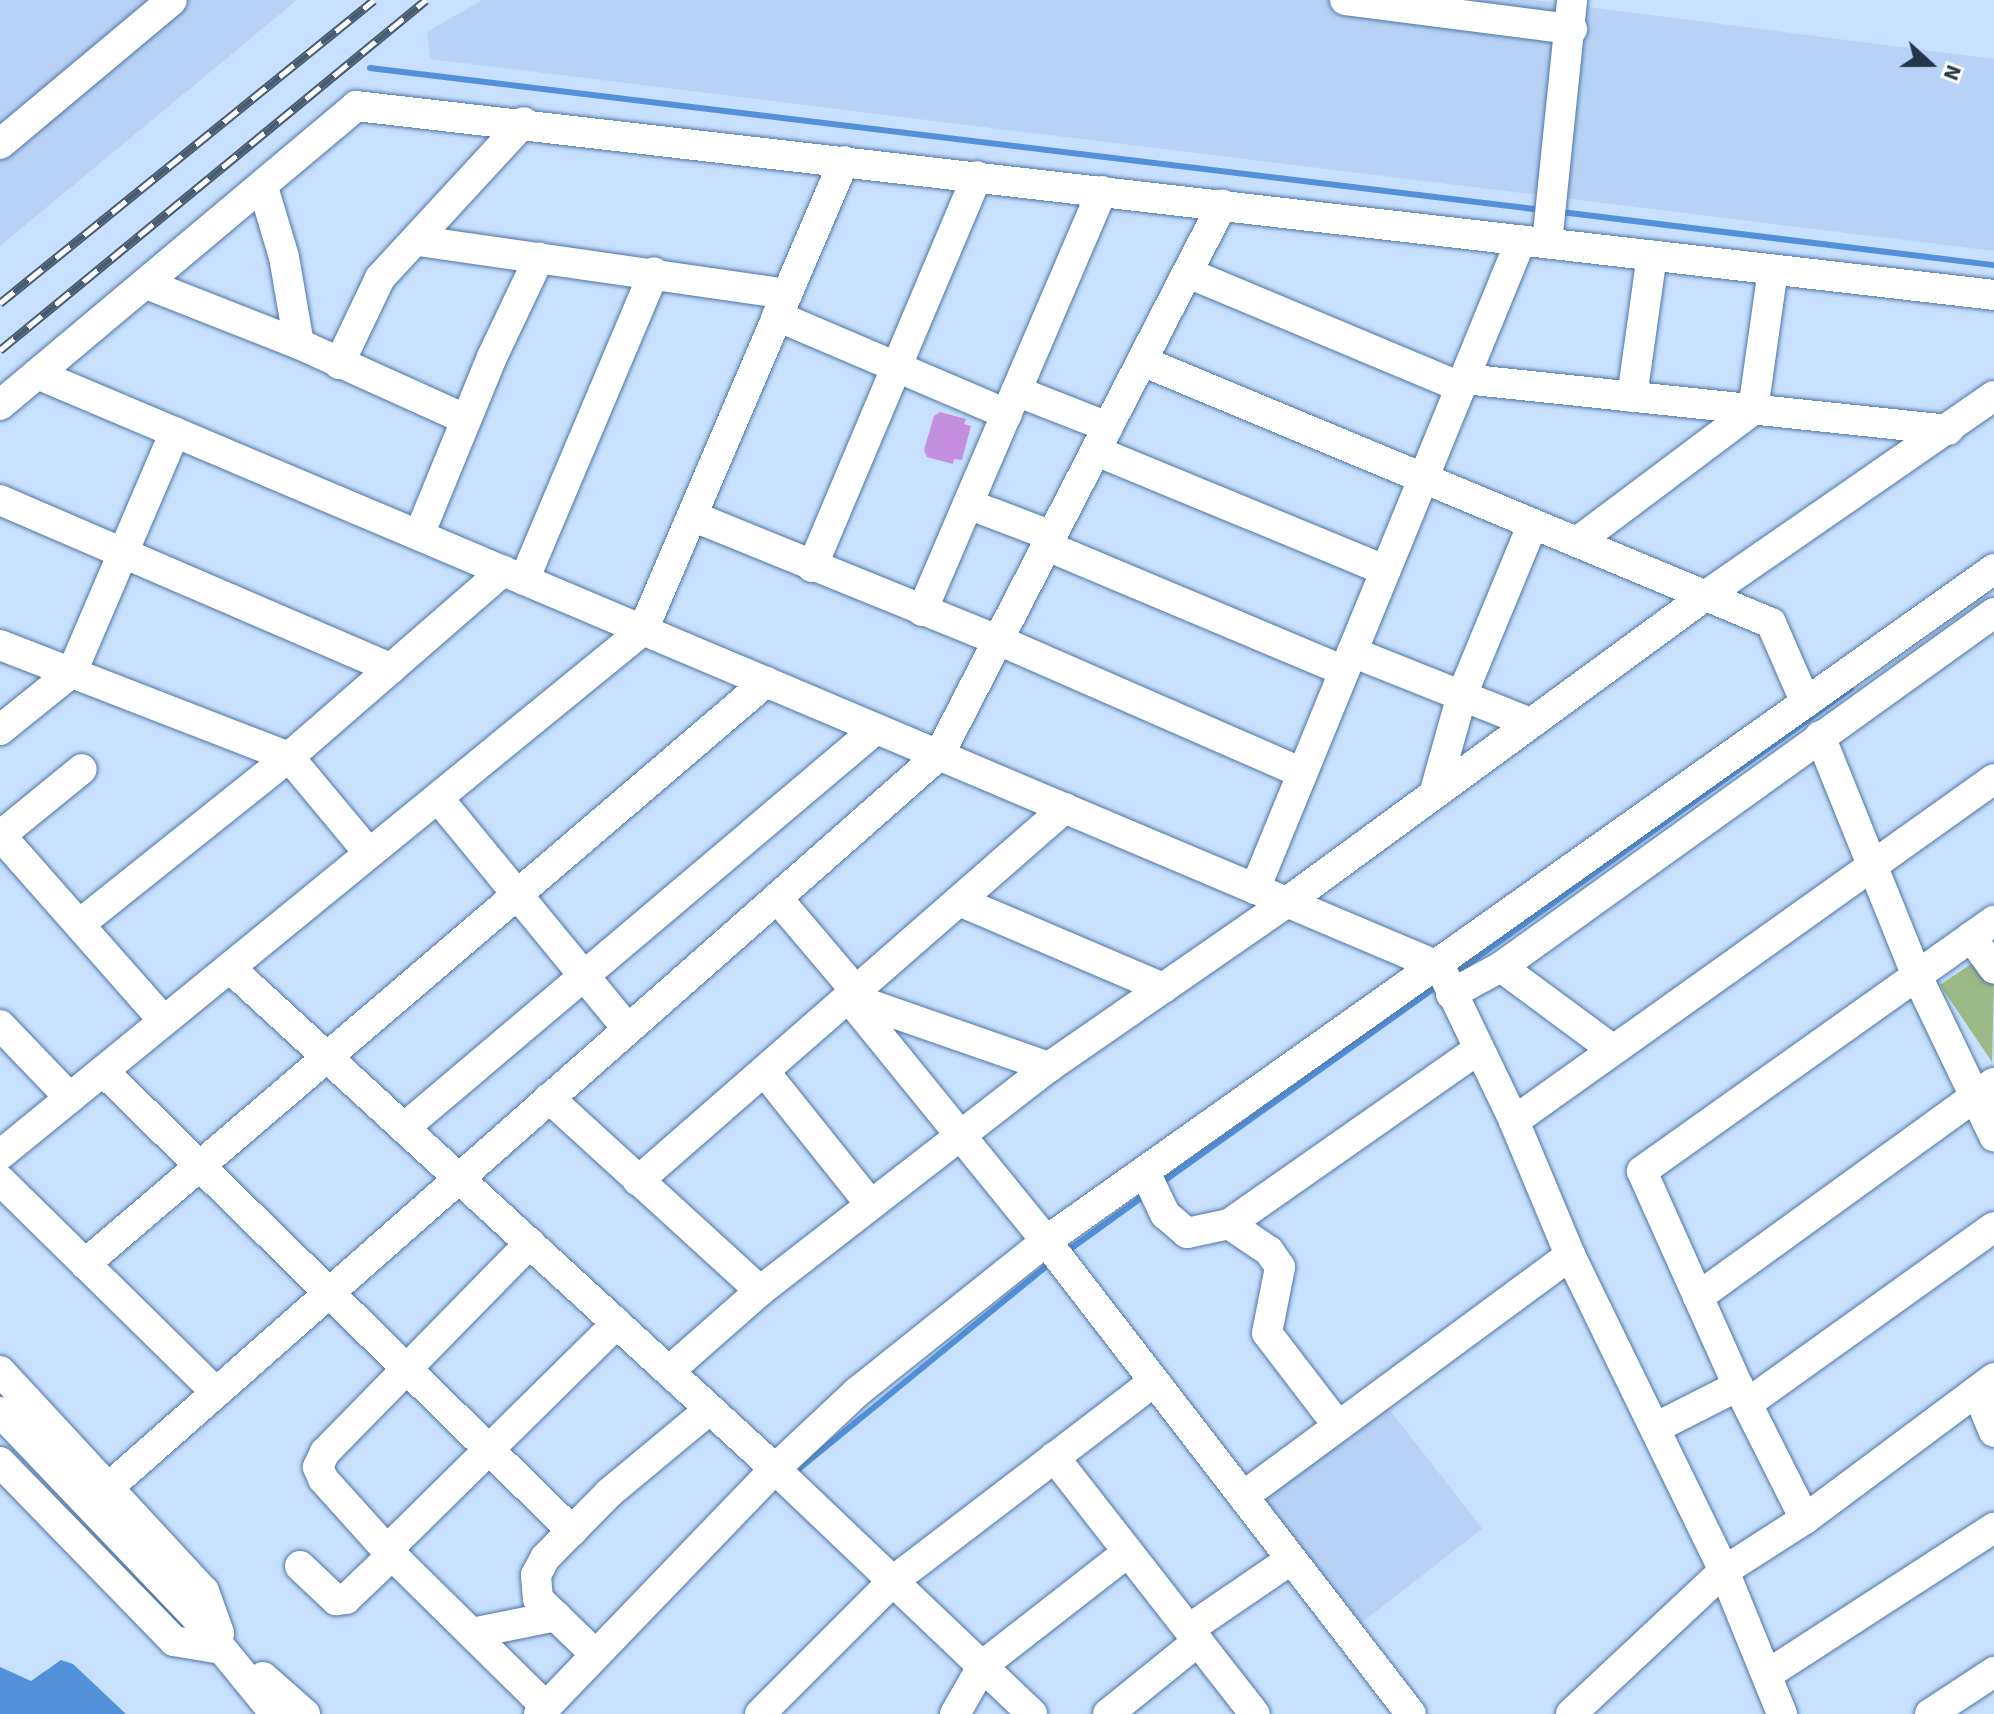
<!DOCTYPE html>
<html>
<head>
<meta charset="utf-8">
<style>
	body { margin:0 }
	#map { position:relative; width:1994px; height:1714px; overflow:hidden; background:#c7e0fe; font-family:"Source Sans 3",sans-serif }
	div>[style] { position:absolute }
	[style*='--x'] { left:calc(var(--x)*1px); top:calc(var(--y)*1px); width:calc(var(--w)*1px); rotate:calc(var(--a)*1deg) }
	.built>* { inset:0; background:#b7d2f5; transform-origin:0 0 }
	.green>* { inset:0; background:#9bba88 }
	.water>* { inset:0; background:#5290d9 }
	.stream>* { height:6px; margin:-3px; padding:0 3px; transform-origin:3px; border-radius:3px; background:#5290d9 }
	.building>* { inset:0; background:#c58fe0 }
	.roads { filter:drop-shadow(0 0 2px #4f75a3) drop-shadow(0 0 2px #4f75a3) }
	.minor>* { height:30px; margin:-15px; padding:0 15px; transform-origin:15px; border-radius:15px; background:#fff }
	.rail>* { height:9px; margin-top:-4.5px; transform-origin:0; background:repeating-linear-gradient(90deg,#fefefe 0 18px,#495b71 0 36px); box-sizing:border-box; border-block:2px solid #495b71 }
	span { translate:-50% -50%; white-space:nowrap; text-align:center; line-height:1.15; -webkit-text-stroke:6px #fefefe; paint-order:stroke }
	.north { position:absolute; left:1890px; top:24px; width:80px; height:80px; -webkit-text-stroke:6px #fefefe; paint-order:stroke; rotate:111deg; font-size:22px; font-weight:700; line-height:32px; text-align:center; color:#253549 }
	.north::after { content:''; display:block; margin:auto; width:28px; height:36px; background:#253549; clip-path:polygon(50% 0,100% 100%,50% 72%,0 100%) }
</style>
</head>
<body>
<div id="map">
	<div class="built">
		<i style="clip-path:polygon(0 0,297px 0,0 246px)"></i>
		<i style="clip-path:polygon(482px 0,1533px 0,1994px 59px,1994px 251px,430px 59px,427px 32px)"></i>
		<i style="left:1385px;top:1404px;width:158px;height:155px;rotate:52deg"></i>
	</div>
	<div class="green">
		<i style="clip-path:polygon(1980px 958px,1994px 979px,1992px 1062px,1940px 985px)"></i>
	</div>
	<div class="water">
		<i style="clip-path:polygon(61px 1660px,73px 1664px,126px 1714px,0 1714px,0 1667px,31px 1681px)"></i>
	</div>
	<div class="stream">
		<i style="--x:370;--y:68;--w:1181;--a:6.91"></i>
		<i style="--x:1561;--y:212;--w:436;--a:7"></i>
		<i style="--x:1454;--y:974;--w:489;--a:-35.7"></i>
		<i style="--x:1161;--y:1183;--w:341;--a:-35.5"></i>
		<i style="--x:1066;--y:1252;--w:97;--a:-35.8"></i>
		<i style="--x:795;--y:1472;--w:330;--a:-39.3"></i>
	</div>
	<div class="building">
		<i style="clip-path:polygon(940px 412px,966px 419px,964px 424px,971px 426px,962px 460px,954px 459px,953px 464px,927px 457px,924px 450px,934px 416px)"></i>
	</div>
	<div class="roads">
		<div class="minor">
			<i style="--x:1345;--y:0;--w:229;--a:7.3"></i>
			<i style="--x:0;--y:144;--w:224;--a:-39.9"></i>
			<i style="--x:263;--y:187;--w:73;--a:73.3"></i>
			<i style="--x:284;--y:257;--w:88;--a:80.2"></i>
			<i style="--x:419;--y:241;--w:372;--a:8.2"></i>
			<i style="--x:1547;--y:243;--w:244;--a:-84.1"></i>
			<i style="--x:1188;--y:273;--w:296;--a:22.7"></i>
			<i style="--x:149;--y:285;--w:161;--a:21.5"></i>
			<i style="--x:299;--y:344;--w:182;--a:24.3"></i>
			<i style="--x:777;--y:316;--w:250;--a:23.1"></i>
			<i style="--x:1142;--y:361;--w:681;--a:22.61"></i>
			<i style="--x:1771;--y:623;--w:87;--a:66.4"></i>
			<i style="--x:339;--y:364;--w:95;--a:-64.5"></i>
			<i style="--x:380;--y:278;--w:212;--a:-47.3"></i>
			<i style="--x:37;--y:374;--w:1523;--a:22.91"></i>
			<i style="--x:1440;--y:967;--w:171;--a:64.3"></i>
			<i style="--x:1514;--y:1121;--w:145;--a:67.3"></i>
			<i style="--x:1570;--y:1255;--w:352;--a:64"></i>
			<i style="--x:1724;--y:1571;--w:154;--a:67.9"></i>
			<i style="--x:1464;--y:379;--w:487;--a:6"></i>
			<i style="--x:1016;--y:391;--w:99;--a:21.4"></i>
			<i style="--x:1632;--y:397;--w:143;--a:-82"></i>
			<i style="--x:0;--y:405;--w:465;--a:-40"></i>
			<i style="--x:356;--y:106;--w:1649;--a:6.58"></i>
			<i style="--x:1096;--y:451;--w:313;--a:22.4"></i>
			<i style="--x:0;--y:500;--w:426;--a:23.3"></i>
			<i style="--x:968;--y:504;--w:90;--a:20.9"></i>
			<i style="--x:692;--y:516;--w:330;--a:22.1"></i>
			<i style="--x:998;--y:640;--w:332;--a:23.6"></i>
			<i style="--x:419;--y:535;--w:192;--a:-67.7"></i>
			<i style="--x:492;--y:357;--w:110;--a:-64.6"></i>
			<i style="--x:1577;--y:542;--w:220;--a:-36.9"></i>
			<i style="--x:1753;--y:410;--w:142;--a:-81.9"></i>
			<i style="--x:1047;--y:546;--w:322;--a:22.8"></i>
			<i style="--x:812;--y:567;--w:424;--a:-67.1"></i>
			<i style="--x:524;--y:580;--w:334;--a:-67.1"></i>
			<i style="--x:922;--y:611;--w:457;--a:-66.8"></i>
			<i style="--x:0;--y:645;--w:310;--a:21.2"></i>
			<i style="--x:289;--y:757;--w:125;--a:50.2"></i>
			<i style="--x:1352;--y:652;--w:189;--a:21.7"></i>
			<i style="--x:0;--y:730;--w:92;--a:-38.9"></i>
			<i style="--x:72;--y:672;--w:261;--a:-66.8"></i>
			<i style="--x:1820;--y:736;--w:259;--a:68"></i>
			<i style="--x:1917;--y:976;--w:178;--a:64.3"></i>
			<i style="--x:1435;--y:791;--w:100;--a:-74.3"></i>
			<i style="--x:1462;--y:695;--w:185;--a:-67.5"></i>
			<i style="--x:438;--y:798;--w:299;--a:50.6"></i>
			<i style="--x:0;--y:835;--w:248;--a:48.6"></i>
			<i style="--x:1;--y:835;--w:104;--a:-39.2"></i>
			<i style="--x:1255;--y:889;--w:701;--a:-67.71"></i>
			<i style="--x:777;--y:898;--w:122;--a:49.7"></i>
			<i style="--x:959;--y:901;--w:222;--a:23.1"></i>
			<i style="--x:81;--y:923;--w:266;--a:-38.6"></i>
			<i style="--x:289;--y:757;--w:284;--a:-41"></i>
			<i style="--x:1971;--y:937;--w:39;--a:54"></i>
			<i style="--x:1501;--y:967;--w:139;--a:36.5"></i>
			<i style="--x:230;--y:968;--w:740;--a:42.59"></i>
			<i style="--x:775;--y:1469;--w:355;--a:43.6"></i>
			<i style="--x:1451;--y:994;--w:57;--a:-28.4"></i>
			<i style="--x:1501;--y:967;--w:607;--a:-35.68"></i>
			<i style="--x:848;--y:997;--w:314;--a:50.9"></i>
			<i style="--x:1046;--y:1241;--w:597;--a:52.34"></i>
			<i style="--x:848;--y:997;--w:213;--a:19.2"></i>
			<i style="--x:0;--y:1025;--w:101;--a:46.2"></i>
			<i style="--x:103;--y:1071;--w:657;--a:44.44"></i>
			<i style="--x:764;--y:1071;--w:171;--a:51.4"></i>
			<i style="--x:549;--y:1098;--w:286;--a:42.4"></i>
			<i style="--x:1514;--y:1121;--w:589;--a:-35.47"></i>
			<i style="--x:404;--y:1128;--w:618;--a:-40.21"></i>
			<i style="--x:0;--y:1155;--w:830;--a:-39.23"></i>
			<i style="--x:643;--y:630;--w:510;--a:-66.8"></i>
			<i style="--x:1145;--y:1172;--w:47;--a:64.5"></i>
			<i style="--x:1165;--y:1214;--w:29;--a:41"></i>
			<i style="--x:1187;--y:1233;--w:43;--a:-12.1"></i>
			<i style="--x:1229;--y:1224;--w:305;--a:-35"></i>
			<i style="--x:0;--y:1180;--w:303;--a:44.5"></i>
			<i style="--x:638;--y:1181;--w:567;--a:-41.14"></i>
			<i style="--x:1229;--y:1224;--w:48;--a:34"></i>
			<i style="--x:1269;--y:1251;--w:19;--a:55"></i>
			<i style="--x:1280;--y:1267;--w:67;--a:101.1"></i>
			<i style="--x:1267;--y:1333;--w:117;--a:52.6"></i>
			<i style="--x:530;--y:1243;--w:293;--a:134.4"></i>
			<i style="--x:325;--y:1452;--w:17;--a:115"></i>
			<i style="--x:318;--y:1467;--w:13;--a:67"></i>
			<i style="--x:323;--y:1479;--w:96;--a:48"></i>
			<i style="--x:387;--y:1550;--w:323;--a:-44.6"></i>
			<i style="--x:85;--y:1264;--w:896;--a:-40.52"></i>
			<i style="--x:1698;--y:1297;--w:365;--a:-35.9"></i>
			<i style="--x:0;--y:1371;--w:300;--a:47.2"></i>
			<i style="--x:204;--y:1591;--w:45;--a:70.3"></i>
			<i style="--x:669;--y:1371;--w:121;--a:-41.3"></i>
			<i style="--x:760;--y:1291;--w:366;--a:-37.8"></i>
			<i style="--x:1049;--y:1067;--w:290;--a:-34.7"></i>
			<i style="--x:1287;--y:902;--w:518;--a:-36.21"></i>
			<i style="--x:1705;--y:596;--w:351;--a:-34.7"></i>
			<i style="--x:1977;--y:1391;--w:44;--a:67.5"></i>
			<i style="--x:1748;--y:1403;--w:302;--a:-35.6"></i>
			<i style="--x:0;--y:1412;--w:284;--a:46.3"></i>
			<i style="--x:196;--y:1617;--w:125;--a:50.8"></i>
			<i style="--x:1657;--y:1427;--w:91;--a:-26.8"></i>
			<i style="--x:1054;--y:1457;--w:326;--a:52"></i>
			<i style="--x:0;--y:1462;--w:250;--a:45.8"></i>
			<i style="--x:174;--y:1641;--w:48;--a:9.7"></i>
			<i style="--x:108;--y:1488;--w:1108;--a:-41.41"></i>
			<i style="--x:939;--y:755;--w:619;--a:-62.77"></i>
			<i style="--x:1245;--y:1495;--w:404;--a:-36.4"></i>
			<i style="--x:1805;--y:1519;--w:149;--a:-116.7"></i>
			<i style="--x:1738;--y:1386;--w:235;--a:-114.1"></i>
			<i style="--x:1642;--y:1171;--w:432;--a:-35.4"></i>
			<i style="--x:387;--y:1550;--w:223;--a:44.6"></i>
			<i style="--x:300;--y:1566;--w:50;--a:43.4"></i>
			<i style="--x:336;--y:1600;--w:10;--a:-6"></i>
			<i style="--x:346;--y:1599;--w:64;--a:-43.7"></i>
			<i style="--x:1189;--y:1629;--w:122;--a:-34.3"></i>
			<i style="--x:472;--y:1633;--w:86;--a:-11.4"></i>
			<i style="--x:595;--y:1654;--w:79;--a:-136"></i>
			<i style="--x:538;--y:1599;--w:24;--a:-95"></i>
			<i style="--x:536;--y:1575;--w:19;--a:-62"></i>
			<i style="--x:545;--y:1558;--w:91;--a:-45.4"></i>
			<i style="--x:609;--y:1493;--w:131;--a:-39.7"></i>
			<i style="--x:1768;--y:1674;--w:269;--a:-32.9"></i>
			<i style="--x:263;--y:1677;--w:56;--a:41.4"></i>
			<i style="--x:539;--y:1714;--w:340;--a:-46.1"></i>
			<i style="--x:775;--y:1469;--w:112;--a:-43.2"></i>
			<i style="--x:857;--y:1392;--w:242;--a:-38.6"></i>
			<i style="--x:1046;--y:1241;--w:1162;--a:-35.33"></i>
			<i style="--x:760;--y:1714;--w:188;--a:-45"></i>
			<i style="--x:893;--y:1581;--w:326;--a:-37.4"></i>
			<i style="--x:955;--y:1714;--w:56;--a:-60.3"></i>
			<i style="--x:983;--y:1665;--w:182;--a:-37.9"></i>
			<i style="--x:1108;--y:1714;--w:116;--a:-39"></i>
			<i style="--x:1571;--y:1714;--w:209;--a:-43.1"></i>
			<i style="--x:1724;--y:1571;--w:96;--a:-32.7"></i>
			<i style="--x:1805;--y:1519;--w:236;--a:-36.7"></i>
			<i style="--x:1930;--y:1714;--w:77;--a:-33.3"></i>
		</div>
	</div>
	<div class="rail">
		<i style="--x:0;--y:303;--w:481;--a:-39"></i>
		<i style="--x:0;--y:350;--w:551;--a:-39.41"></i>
	</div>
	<div class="north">N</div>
</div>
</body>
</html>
